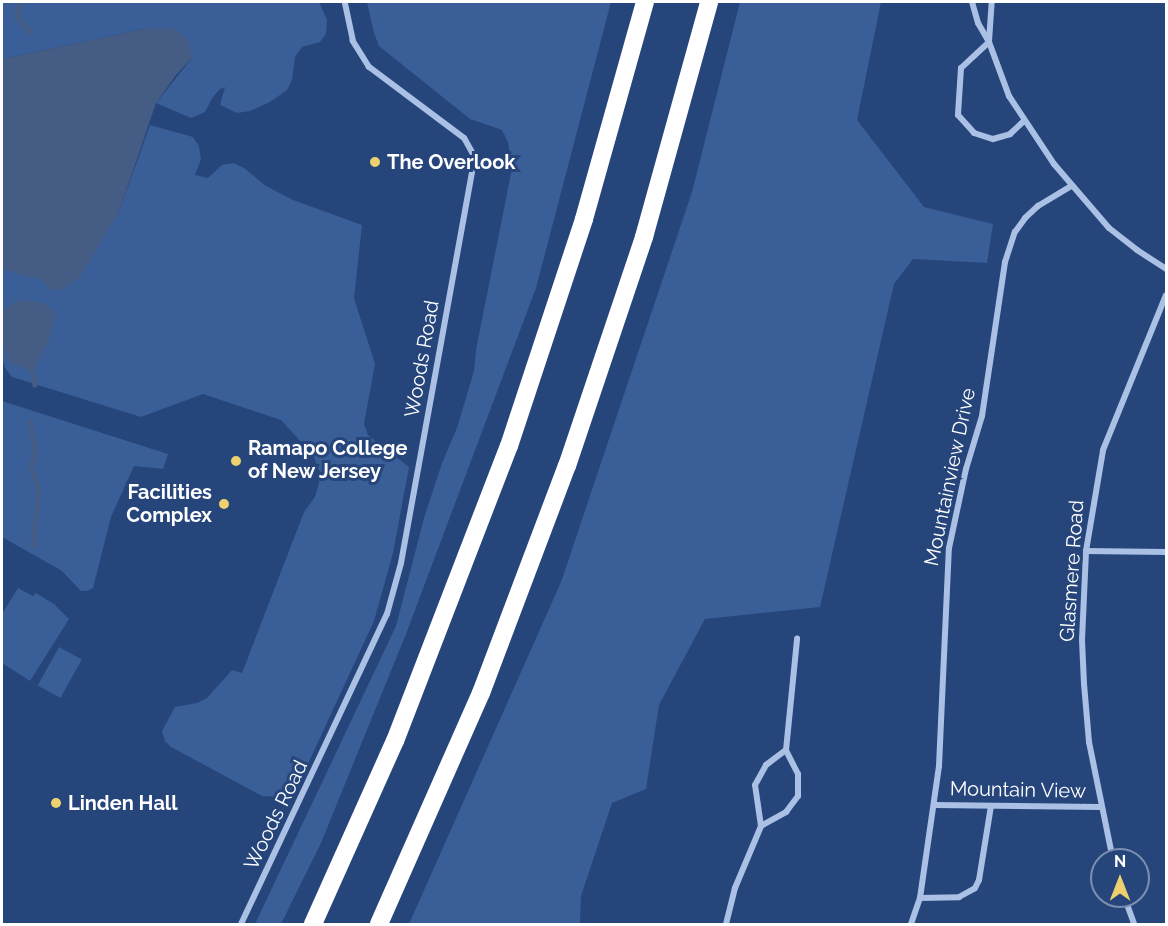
<!DOCTYPE html>
<html>
<head>
<meta charset="utf-8">
<style>
	body { margin:0 }
	#map { position:relative; width:1168px; height:926px; overflow:hidden; background:#26457b; font-family:Raleway,sans-serif }
	div>[style] { position:absolute }
	[style*='--x'] { left:calc(var(--x)*1px); top:calc(var(--y)*1px); width:calc(var(--w)*1px); rotate:calc(var(--a)*1deg) }
	.green>* { inset:0; background:#395e98; transform-origin:0 0 }
	.water>* { inset:0; background:#455d84 }
	.stream>* { height:4.5px; margin:-2.25px; padding:0 2.25px; transform-origin:2.25px; border-radius:2.25px; background:#455d84 }
	.minor>* { height:6px; margin:-3px; padding:0 3px; transform-origin:3px; border-radius:3px; background:#aac0e4 }
	.motorway>* { height:18px; margin:-9px; padding:0 9px; transform-origin:9px; border-radius:9px; background:#fff }
	.dots>* { width:16px; height:16px; translate:-50% -50%; box-sizing:border-box; border:3px solid #26457b; border-radius:50% }
	span { translate:-50% -50%; white-space:nowrap; text-align:center; line-height:1.15; -webkit-text-stroke:6px #26457b; paint-order:stroke }
	.poi-label { font-size:20px; color:#fff; font-weight:700 }
	.left { translate:0 -50%; text-align:left }
	.right { translate:-100% -50%; text-align:right }
	.street-label { font-size:20px; color:#fff }
	.frame { position:absolute; inset:0; border:3px solid #fff; pointer-events:none }
	.north { position:absolute; left:1090px; top:848px; width:60px; height:60px; box-sizing:border-box; background:#26457b; border:2px solid #7d8fb0; border-radius:50%; rotate:0deg; font-size:16px; font-weight:700; line-height:24px; text-align:center; color:#fff }
	.north::after { content:''; display:block; margin:auto; width:21px; height:27px; background:#edd16f; clip-path:polygon(50% 0,100% 100%,50% 72%,0 100%) }
</style>
</head>
<body>
<div id="map">
	<div class="green">
		<i style="clip-path:polygon(2px 2px,319px 2px,327px 20px,326px 34px,320px 42px,302px 47px,295px 57px,292px 80px,287px 90px,270px 102px,250px 111px,237px 113px,220px 105px,225px 87px,220px 89px,213px 97px,205px 112px,191px 118px,156px 103px,192px 58px,149px 28px,2px 59px)"></i>
		<i style="clip-path:polygon(367px 2px,611px 2px,536px 288px,406px 634px,321px 843px,281px 924px,255px 924px,396px 626px,424px 518px,442px 463px,457px 428px,474px 371px,476px 350px,512px 168px,508px 142px,502px 130px,470px 119px,379px 46px,374px 33px)"></i>
		<i style="clip-path:polygon(740px 2px,881px 2px,857px 120px,924px 207px,993px 224px,987px 263px,913px 259px,894px 284px,820px 607px,705px 619px,659px 705px,646px 789px,612px 803px,581px 896px,580px 924px,409px 924px,561px 582px,692px 192px)"></i>
		<i style="clip-path:polygon(150px 125px,193px 137px,199px 146px,201px 159px,195px 175px,208px 178px,222px 165px,234px 163px,244px 168px,266px 186px,293px 200px,362px 225px,354px 298px,375px 364px,364px 424px,368px 435px,409px 467px,393px 553px,374px 621px,301px 779px,291px 790px,279px 797px,262px 796px,171px 747px,165px 741px,162px 731px,175px 707px,197px 703px,207px 698px,232px 670px,242px 673px,304px 512px,315px 497px,319px 483px,319px 470px,313px 455px,281px 420px,203px 394px,141px 417px,12px 377px,5px 368px,2px 357px,2px 269px,43px 280px,119px 212px)"></i>
		<i style="clip-path:polygon(2px 401px,168px 454px,163px 469px,134px 466px,111px 517px,93px 588px,87px 591px,81px 591px,62px 571px,2px 537px)"></i>
		<i style="clip-path:polygon(18px 588px,33px 596px,36px 593px,54px 604px,69px 619px,30px 681px,2px 663px,2px 614px)"></i>
		<i style="left:59px;top:647px;width:26px;height:44px;rotate:29deg"></i>
	</div>
	<div class="water">
		<i style="clip-path:polygon(149px 28px,174px 28px,188px 41px,192px 58px,176px 75px,156px 103px,119px 212px,80px 277px,63px 289px,51px 291px,42px 280px,2px 269px,2px 59px)"></i>
		<i style="clip-path:polygon(18px 300px,44px 303px,56px 314px,48px 343px,34px 370px,29px 371px,8px 361px,2px 342px,2px 312px)"></i>
	</div>
	<div class="stream">
		<i style="--x:20;--y:2;--w:14;--a:102"></i>
		<i style="--x:17;--y:16;--w:21;--a:49"></i>
		<i style="--x:32;--y:370;--w:15;--a:79"></i>
		<i style="--x:30;--y:421;--w:34;--a:80"></i>
		<i style="--x:36;--y:454;--w:13;--a:113"></i>
		<i style="--x:31;--y:466;--w:25;--a:72"></i>
		<i style="--x:39;--y:490;--w:56;--a:96.1"></i>
	</div>
	<div class="minor">
		<i style="--x:972;--y:2;--w:22;--a:74"></i>
		<i style="--x:978;--y:23;--w:22;--a:60"></i>
		<i style="--x:989;--y:42;--w:58;--a:69.7"></i>
		<i style="--x:1009;--y:96;--w:82;--a:56.5"></i>
		<i style="--x:1054;--y:164;--w:84;--a:49.3"></i>
		<i style="--x:1109;--y:228;--w:36;--a:38"></i>
		<i style="--x:1137;--y:250;--w:35;--a:33"></i>
		<i style="--x:989;--y:41;--w:39;--a:-86"></i>
		<i style="--x:989;--y:42;--w:38;--a:137"></i>
		<i style="--x:961;--y:68;--w:47;--a:93.7"></i>
		<i style="--x:958;--y:115;--w:24;--a:48"></i>
		<i style="--x:974;--y:133;--w:20;--a:18"></i>
		<i style="--x:993;--y:139;--w:18;--a:-16"></i>
		<i style="--x:1010;--y:134;--w:19;--a:-43"></i>
		<i style="--x:1086;--y:551;--w:80;--a:0.7"></i>
		<i style="--x:935;--y:805;--w:165;--a:0.7"></i>
		<i style="--x:761;--y:826;--w:41;--a:-98.3"></i>
		<i style="--x:755;--y:785;--w:23;--a:-61"></i>
		<i style="--x:766;--y:765;--w:25;--a:-37"></i>
		<i style="--x:1113;--y:860;--w:120;--a:-101.5"></i>
		<i style="--x:1089;--y:742;--w:58;--a:-94.9"></i>
		<i style="--x:1084;--y:684;--w:44;--a:-92.6"></i>
		<i style="--x:1082;--y:640;--w:89;--a:-87.4"></i>
		<i style="--x:1086;--y:551;--w:102;--a:-80.4"></i>
		<i style="--x:1103;--y:450;--w:167;--a:-67.9"></i>
		<i style="--x:1124;--y:896;--w:30;--a:70"></i>
		<i style="--x:920;--y:898;--w:39;--a:-1"></i>
		<i style="--x:959;--y:897;--w:18;--a:-29"></i>
		<i style="--x:975;--y:888;--w:9;--a:-63"></i>
		<i style="--x:979;--y:880;--w:75;--a:-80.8"></i>
		<i style="--x:241;--y:924;--w:343;--a:-64.8"></i>
		<i style="--x:387;--y:614;--w:53;--a:-74.6"></i>
		<i style="--x:401;--y:563;--w:408;--a:-79.7"></i>
		<i style="--x:474;--y:162;--w:8;--a:-97"></i>
		<i style="--x:473;--y:154;--w:18;--a:-119"></i>
		<i style="--x:464;--y:138;--w:119;--a:-143.2"></i>
		<i style="--x:369;--y:67;--w:31;--a:-122"></i>
		<i style="--x:353;--y:41;--w:40;--a:-102"></i>
		<i style="--x:726;--y:924;--w:37;--a:-76"></i>
		<i style="--x:735;--y:888;--w:67;--a:-67.2"></i>
		<i style="--x:761;--y:826;--w:29;--a:-29"></i>
		<i style="--x:786;--y:812;--w:20;--a:-53"></i>
		<i style="--x:798;--y:796;--w:22;--a:-90"></i>
		<i style="--x:798;--y:774;--w:27;--a:-117"></i>
		<i style="--x:786;--y:750;--w:112;--a:-84.3"></i>
		<i style="--x:911;--y:924;--w:28;--a:-71"></i>
		<i style="--x:920;--y:898;--w:133;--a:-81.8"></i>
		<i style="--x:939;--y:766;--w:218;--a:-87.4"></i>
		<i style="--x:949;--y:548;--w:81;--a:-77.9"></i>
		<i style="--x:966;--y:469;--w:55;--a:-73.2"></i>
		<i style="--x:982;--y:416;--w:156;--a:-81.5"></i>
		<i style="--x:1005;--y:262;--w:32;--a:-72"></i>
		<i style="--x:1015;--y:232;--w:17;--a:-54"></i>
		<i style="--x:1025;--y:218;--w:18;--a:-43"></i>
		<i style="--x:1038;--y:206;--w:39;--a:-31"></i>
	</div>
	<div class="motorway">
		<i style="--x:313;--y:924;--w:201;--a:-65.9"></i>
		<i style="--x:395;--y:741;--w:316;--a:-68.9"></i>
		<i style="--x:509;--y:446;--w:239;--a:-71.7"></i>
		<i style="--x:584;--y:219;--w:225;--a:-74.3"></i>
		<i style="--x:379;--y:924;--w:253;--a:-66.2"></i>
		<i style="--x:481;--y:693;--w:243;--a:-69.3"></i>
		<i style="--x:567;--y:466;--w:242;--a:-71.4"></i>
		<i style="--x:644;--y:237;--w:244;--a:-74.5"></i>
	</div>
	<div class="dots">
		<i style="left:375px;top:162px;background:#edd16f"></i>
		<i style="left:236px;top:461px;background:#edd16f"></i>
		<i style="left:224px;top:504px;background:#edd16f"></i>
		<i style="left:56px;top:803px;background:#edd16f"></i>
	</div>
	<div class="poi-label">
		<span class="left" style="left:387px;top:162px">The Overlook</span>
		<span class="left" style="left:248px;top:460px">Ramapo College<br>of New Jersey</span>
		<span class="right" style="left:212px;top:504px">Facilities<br>Complex</span>
		<span class="left" style="left:68px;top:803px">Linden Hall</span>
	</div>
	<div class="street-label">
		<span style="left:422px;top:359px;rotate:-80deg">Woods Road</span>
		<span style="left:950px;top:477px;rotate:-78deg">Mountainview Drive</span>
		<span style="left:1072px;top:571px;rotate:-86deg">Glasmere Road</span>
		<span style="left:1018px;top:790px;rotate:1deg">Mountain View</span>
		<span style="left:276px;top:815px;rotate:-64deg">Woods Road</span>
	</div>
	<div class="frame"></div>
	<div class="north">N</div>
</div>
</body>
</html>
